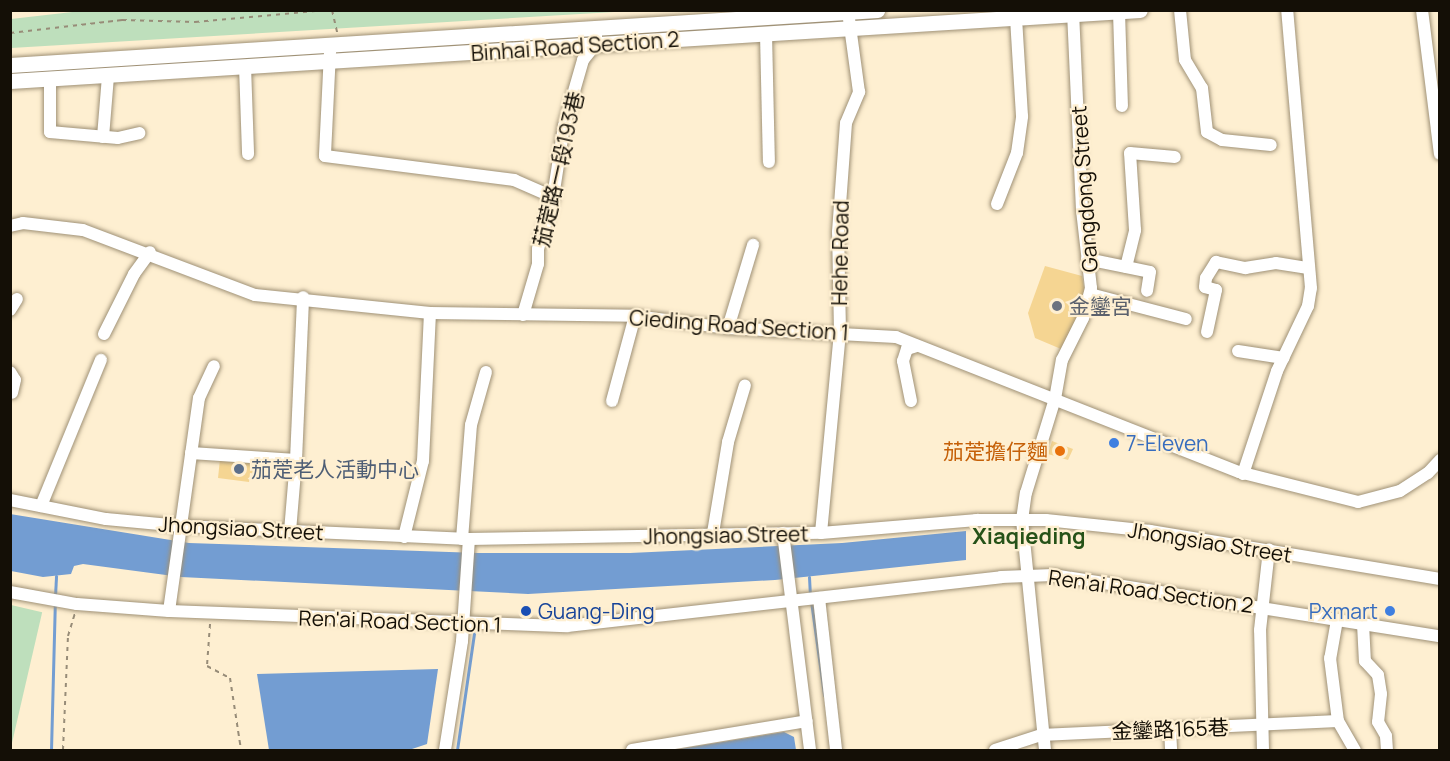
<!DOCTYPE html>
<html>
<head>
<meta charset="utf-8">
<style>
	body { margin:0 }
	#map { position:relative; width:1450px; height:761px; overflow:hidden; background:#feefd1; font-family:Manrope,"Noto Sans TC",sans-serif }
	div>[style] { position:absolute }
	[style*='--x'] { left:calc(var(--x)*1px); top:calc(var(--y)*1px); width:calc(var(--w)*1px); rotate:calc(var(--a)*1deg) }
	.green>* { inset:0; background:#bedfbc; transform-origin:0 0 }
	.water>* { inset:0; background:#739dd2 }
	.stream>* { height:3px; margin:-1.5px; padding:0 1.5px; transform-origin:1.5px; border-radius:1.5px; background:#739dd2 }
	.building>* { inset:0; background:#f5d592 }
	.path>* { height:2px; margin-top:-1px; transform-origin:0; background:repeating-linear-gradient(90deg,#978c78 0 4.5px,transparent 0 9px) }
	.roads { filter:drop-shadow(0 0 2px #9f9176) drop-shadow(0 0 2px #9f9176) }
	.minor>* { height:12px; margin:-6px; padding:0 6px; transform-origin:6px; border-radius:6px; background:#fff }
	.major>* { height:15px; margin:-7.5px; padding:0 7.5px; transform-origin:7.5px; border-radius:7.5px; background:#fff }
	.dots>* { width:16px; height:16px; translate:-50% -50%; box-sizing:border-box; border:3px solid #feefd1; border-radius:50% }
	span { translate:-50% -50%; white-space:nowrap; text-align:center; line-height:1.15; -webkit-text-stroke:4.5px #feefd1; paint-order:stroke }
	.street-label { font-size:21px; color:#140f06 }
	.worship-label { font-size:21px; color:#5b616d }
	.left { translate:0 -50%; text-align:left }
	.shop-label { font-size:21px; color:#366cbe }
	.right { translate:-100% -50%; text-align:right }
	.food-label { font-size:21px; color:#c56008 }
	.service-label { font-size:21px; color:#4e5e75 }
	.transit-label { font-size:21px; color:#164399 }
	.neighbourhood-label { font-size:22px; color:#265218; font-weight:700 }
	.frame { position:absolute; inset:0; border:12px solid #140f06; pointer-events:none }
</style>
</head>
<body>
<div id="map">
	<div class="green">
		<i style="clip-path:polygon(81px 11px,81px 10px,631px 11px,11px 48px,11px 19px)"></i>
		<i style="left:11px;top:605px;width:32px;height:145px;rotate:13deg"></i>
	</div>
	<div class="water">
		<i style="clip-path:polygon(10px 514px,189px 543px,478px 553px,630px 553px,842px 543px,966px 531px,966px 560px,775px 580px,528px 594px,181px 577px,83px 564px,74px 566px,71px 574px,43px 577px,11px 571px)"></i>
		<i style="clip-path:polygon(438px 669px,427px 744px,409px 750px,269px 750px,257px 674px)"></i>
		<i style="clip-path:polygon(784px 732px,794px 737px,796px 750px,673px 750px)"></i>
	</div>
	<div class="stream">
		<i style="--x:809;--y:577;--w:17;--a:87"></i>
		<i style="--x:55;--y:596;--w:20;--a:-87"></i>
		<i style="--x:811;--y:601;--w:95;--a:82.1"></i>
		<i style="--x:51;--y:750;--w:148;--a:-88.5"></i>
		<i style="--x:457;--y:750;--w:118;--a:-81.7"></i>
	</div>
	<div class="building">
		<i style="clip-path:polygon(1045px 266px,1082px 276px,1086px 300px,1061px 349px,1035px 338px,1028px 313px)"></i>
		<i style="clip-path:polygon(1052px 441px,1073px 449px,1068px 460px,1048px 454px)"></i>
		<i style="clip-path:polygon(220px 459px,259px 464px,258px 474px,250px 473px,249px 482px,218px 478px)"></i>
	</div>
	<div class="path">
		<i style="--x:332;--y:10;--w:23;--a:77"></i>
		<i style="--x:10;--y:33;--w:113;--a:-6.6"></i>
		<i style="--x:122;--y:20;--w:73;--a:1.6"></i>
		<i style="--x:195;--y:22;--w:134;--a:-5.2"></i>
		<i style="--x:210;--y:624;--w:42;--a:94.1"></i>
		<i style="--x:207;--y:666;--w:26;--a:28"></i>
		<i style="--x:230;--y:678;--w:73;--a:81.3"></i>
		<i style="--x:63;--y:750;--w:114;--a:-87.5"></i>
		<i style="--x:68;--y:636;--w:24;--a:-73"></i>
	</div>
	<div class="roads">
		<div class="minor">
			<i style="--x:1180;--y:10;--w:50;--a:84.3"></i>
			<i style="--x:1185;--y:60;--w:33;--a:59"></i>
			<i style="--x:1202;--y:88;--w:44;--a:83.5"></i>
			<i style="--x:1207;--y:132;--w:17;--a:28"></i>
			<i style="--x:1222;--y:140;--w:49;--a:5.8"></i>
			<i style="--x:1422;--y:10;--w:145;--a:82.9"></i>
			<i style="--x:1119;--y:12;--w:94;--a:88.2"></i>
			<i style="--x:766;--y:34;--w:128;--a:88.7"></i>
			<i style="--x:330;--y:52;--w:104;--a:92.8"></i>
			<i style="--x:325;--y:156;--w:191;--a:7.2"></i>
			<i style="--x:514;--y:180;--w:43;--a:23.6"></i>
			<i style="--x:245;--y:66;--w:88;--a:88"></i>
			<i style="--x:50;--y:79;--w:53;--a:90"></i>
			<i style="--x:50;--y:132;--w:68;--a:5"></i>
			<i style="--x:118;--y:138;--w:22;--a:-13"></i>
			<i style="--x:103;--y:137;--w:61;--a:-85.3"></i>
			<i style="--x:997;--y:204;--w:55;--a:-68.6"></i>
			<i style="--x:1017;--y:153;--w:37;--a:-82"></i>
			<i style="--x:1022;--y:116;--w:98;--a:-93.5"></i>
			<i style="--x:10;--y:226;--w:13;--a:-13"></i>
			<i style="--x:23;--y:223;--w:60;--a:6.7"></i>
			<i style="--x:83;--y:230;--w:184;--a:20.7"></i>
			<i style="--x:255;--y:295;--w:176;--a:5.9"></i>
			<i style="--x:430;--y:313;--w:205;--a:0.8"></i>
			<i style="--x:635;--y:316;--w:94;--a:7.4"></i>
			<i style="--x:728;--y:328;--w:168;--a:3.1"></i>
			<i style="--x:896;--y:337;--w:369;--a:21.5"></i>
			<i style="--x:1239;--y:472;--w:123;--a:14.1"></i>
			<i style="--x:1358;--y:502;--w:43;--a:-14.7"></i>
			<i style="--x:1400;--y:491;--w:33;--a:-33"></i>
			<i style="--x:1428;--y:473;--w:18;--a:-47"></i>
			<i style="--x:1087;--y:259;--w:64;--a:11.7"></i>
			<i style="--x:1150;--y:272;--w:19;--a:99"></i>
			<i style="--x:1126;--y:267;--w:38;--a:-76"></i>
			<i style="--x:1135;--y:230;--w:77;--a:-93.7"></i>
			<i style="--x:1130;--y:153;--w:45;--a:5.1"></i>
			<i style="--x:1090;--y:294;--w:99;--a:14.6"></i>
			<i style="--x:10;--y:310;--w:13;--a:-58"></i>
			<i style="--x:523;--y:315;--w:53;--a:-73.6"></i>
			<i style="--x:538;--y:264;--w:15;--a:-90"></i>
			<i style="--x:538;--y:249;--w:54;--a:-73.9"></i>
			<i style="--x:553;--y:197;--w:72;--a:-81.2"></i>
			<i style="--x:564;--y:126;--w:69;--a:-73.9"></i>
			<i style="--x:583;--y:60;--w:21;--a:-51"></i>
			<i style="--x:596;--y:44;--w:17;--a:-90"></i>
			<i style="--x:728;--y:328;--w:87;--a:-73.2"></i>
			<i style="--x:1207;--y:332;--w:43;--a:-77.9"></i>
			<i style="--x:1216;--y:290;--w:11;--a:-165"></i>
			<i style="--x:1205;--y:287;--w:9;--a:-84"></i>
			<i style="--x:1206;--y:278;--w:19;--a:-58"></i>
			<i style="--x:1216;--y:262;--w:30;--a:12"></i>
			<i style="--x:1245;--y:268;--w:31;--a:-9"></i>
			<i style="--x:1276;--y:263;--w:31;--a:9"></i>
			<i style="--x:104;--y:334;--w:67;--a:-63.4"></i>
			<i style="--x:134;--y:274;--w:27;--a:-54"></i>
			<i style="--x:1238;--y:351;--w:46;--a:8.8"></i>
			<i style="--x:10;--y:372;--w:9;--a:58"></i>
			<i style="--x:15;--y:380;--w:13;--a:103"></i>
			<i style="--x:612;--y:401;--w:88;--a:-74.9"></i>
			<i style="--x:911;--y:401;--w:41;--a:-101.3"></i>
			<i style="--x:903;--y:361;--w:13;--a:-72"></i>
			<i style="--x:907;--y:349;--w:10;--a:-17"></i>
			<i style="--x:191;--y:453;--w:105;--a:3.8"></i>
			<i style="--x:296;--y:460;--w:71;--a:94.8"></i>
			<i style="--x:296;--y:460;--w:163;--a:-87.5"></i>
			<i style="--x:1243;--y:474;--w:108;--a:-71.7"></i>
			<i style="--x:1277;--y:371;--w:72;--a:-64.5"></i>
			<i style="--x:1308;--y:306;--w:18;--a:-81"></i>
			<i style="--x:1311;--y:288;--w:279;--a:-94.9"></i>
			<i style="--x:10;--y:500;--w:98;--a:11.2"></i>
			<i style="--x:106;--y:519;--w:75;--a:5.3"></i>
			<i style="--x:181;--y:526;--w:288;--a:2.6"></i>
			<i style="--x:469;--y:539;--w:352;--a:-1"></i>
			<i style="--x:821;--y:533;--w:157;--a:-4.8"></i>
			<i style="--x:977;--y:520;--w:69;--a:0"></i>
			<i style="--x:1046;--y:520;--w:105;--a:6"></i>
			<i style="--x:1150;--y:531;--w:294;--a:9.4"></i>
			<i style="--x:41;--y:506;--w:158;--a:-67.7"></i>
			<i style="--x:713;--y:533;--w:92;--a:-80.6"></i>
			<i style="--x:728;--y:442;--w:59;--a:-73.4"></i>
			<i style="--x:783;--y:533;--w:219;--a:82.9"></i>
			<i style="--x:821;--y:533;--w:202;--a:-84.6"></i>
			<i style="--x:840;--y:332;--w:100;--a:-91.1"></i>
			<i style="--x:838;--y:232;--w:109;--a:-85.8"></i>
			<i style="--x:846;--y:123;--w:34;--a:-67"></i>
			<i style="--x:859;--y:92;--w:74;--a:-97.8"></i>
			<i style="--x:404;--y:537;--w:78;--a:-76"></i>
			<i style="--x:423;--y:461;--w:148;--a:-87.3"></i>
			<i style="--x:462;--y:539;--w:114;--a:-85.5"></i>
			<i style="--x:471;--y:425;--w:55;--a:-74.2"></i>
			<i style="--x:10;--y:592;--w:68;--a:10.2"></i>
			<i style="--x:77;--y:604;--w:92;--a:4.4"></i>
			<i style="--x:169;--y:611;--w:398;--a:2.2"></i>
			<i style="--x:567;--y:626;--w:437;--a:-6.4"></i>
			<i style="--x:1001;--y:577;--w:52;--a:-2.2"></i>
			<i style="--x:1053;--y:575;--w:392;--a:9"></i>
			<i style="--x:819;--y:598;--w:153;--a:83.6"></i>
			<i style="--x:169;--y:611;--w:215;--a:-82"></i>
			<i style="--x:199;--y:398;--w:35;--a:-65"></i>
			<i style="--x:1337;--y:620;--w:39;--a:100"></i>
			<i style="--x:1330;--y:658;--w:64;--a:82.8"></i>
			<i style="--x:1338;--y:721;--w:34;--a:60"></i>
			<i style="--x:1363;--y:624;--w:37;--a:87"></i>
			<i style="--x:1365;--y:661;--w:19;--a:47"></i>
			<i style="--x:1378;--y:675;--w:19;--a:81"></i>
			<i style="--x:1381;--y:694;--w:28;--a:96"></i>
			<i style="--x:1378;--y:722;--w:16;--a:60"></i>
			<i style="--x:1386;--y:736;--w:14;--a:86"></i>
			<i style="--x:1170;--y:729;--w:21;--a:87"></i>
			<i style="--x:445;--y:750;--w:110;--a:-81.1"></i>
			<i style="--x:462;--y:641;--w:102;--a:-86.1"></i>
			<i style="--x:632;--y:750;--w:177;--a:-9.4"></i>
			<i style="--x:995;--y:750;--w:48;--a:-18.1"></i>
			<i style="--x:1041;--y:735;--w:297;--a:-2.7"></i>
			<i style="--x:1045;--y:750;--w:231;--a:-95.7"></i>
			<i style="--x:1022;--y:520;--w:27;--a:-82"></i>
			<i style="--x:1026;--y:493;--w:98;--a:-72.9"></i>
			<i style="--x:1055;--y:399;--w:40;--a:-80"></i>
			<i style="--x:1062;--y:360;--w:47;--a:-63.4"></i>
			<i style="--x:1083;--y:318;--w:31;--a:-75"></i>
			<i style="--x:1091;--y:288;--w:79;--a:-96.6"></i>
			<i style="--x:1082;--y:210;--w:200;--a:-92.6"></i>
			<i style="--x:1263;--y:750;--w:120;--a:-91.4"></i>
			<i style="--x:1260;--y:630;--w:81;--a:-83.6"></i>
		</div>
		<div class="major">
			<i style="--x:10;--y:65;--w:869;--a:-3.63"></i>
			<i style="--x:10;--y:81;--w:1132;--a:-3.6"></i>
		</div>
	</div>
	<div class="dots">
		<i style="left:1057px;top:306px;background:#6b7280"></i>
		<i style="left:1114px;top:443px;background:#3f7fe0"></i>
		<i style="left:1060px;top:451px;background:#e8710a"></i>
		<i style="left:239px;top:469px;background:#5c6f8a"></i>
		<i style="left:526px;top:611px;background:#1a4fb4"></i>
		<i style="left:1390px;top:611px;background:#3f7fe0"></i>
	</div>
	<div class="street-label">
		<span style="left:575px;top:46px;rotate:-4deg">Binhai Road Section 2</span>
		<span style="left:558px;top:169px;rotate:-77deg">茄萣路一段193巷</span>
		<span style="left:1084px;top:189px;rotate:-94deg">Gangdong Street</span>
		<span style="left:840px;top:253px;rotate:-89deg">Hehe Road</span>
		<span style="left:739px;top:325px;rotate:4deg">Cieding Road Section 1</span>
		<span style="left:241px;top:528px;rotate:3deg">Jhongsiao Street</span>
		<span style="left:726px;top:535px;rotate:-1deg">Jhongsiao Street</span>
		<span style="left:1210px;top:542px;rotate:9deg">Jhongsiao Street</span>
		<span style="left:1151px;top:591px;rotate:8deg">Ren'ai Road Section 2</span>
		<span style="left:400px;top:621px;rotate:2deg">Ren'ai Road Section 1</span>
		<span style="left:1170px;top:729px;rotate:-2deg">金鑾路165巷</span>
	</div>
	<div class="worship-label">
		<span class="left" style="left:1069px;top:306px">金鑾宮</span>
	</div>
	<div class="shop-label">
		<span class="left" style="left:1126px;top:443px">7-Eleven</span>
		<span class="right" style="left:1378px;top:611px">Pxmart</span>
	</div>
	<div class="food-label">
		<span class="right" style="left:1048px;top:451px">茄萣擔仔麵</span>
	</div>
	<div class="service-label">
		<span class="left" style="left:251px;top:469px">茄萣老人活動中心</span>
	</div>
	<div class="transit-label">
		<span class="left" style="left:538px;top:611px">Guang-Ding</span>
	</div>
	<div class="neighbourhood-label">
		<span style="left:1029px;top:537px">Xiaqieding</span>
	</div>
	<div class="frame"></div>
</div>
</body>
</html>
